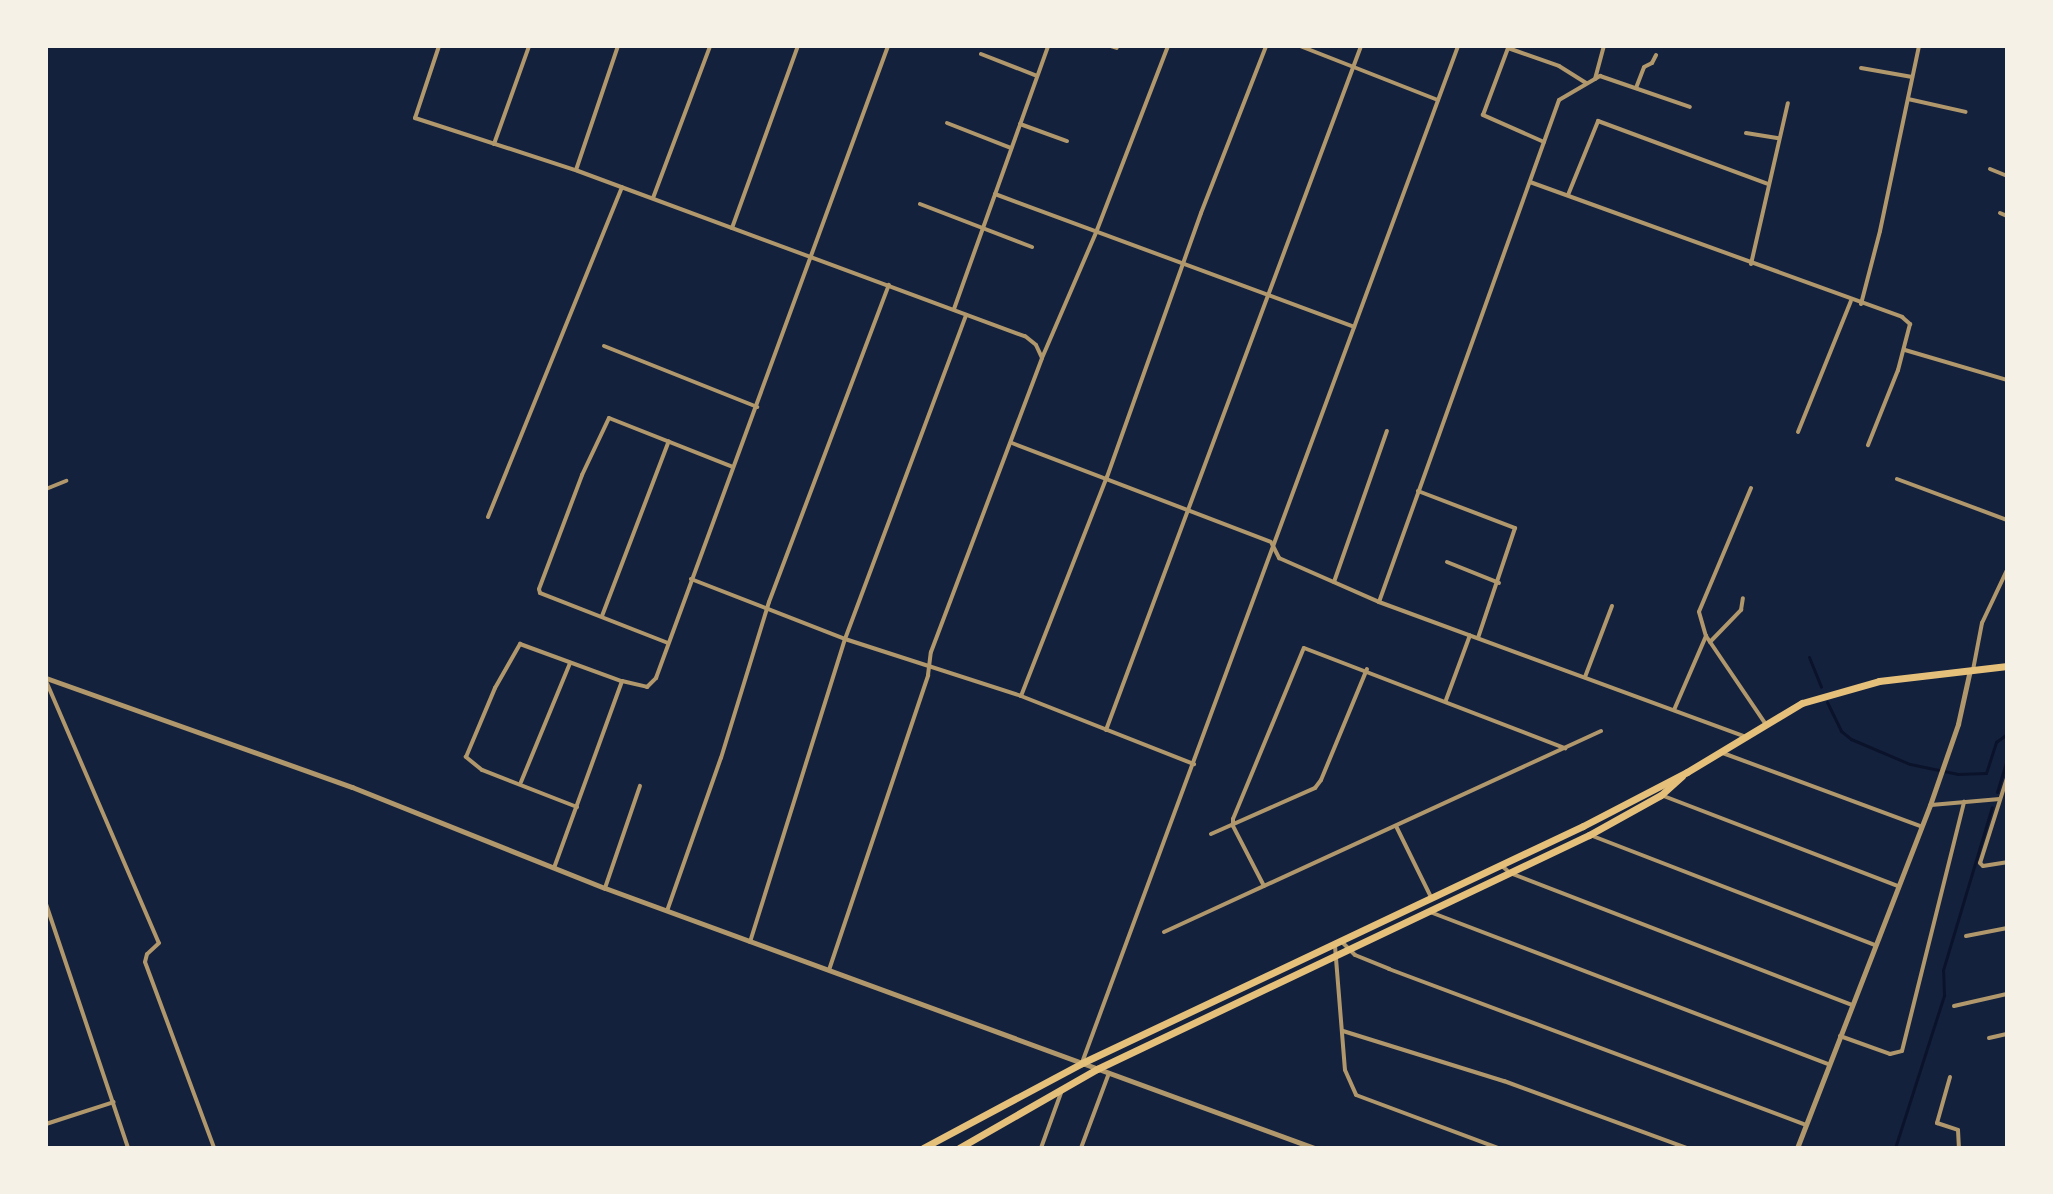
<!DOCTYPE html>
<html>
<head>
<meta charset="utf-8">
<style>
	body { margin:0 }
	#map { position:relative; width:2053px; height:1194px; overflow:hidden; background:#14213d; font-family:"Libre Baskerville",serif }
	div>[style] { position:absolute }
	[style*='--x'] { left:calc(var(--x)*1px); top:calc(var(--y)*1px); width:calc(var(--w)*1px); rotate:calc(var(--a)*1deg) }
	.stream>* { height:3px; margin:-1.5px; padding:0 1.5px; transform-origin:1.5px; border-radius:1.5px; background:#0b132b }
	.minor>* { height:4px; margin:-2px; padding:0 2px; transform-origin:2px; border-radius:2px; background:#b1986c }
	.tertiary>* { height:5px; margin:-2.5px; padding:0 2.5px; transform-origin:2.5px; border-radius:2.5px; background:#b1986c }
	.trunk>* { height:7px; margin:-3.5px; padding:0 3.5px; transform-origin:3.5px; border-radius:3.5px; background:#e5c07b }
	span { translate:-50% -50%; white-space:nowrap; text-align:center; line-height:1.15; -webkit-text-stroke:8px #f6f1e7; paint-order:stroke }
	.frame { position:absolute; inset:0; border:48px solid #f6f1e7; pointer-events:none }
</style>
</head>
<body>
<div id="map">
	<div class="stream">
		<i style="--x:1809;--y:657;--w:32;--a:68"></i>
		<i style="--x:1827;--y:702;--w:32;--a:64"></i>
		<i style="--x:1841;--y:731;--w:13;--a:39"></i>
		<i style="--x:1851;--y:739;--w:64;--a:23"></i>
		<i style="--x:1910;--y:764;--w:49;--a:11.8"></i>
		<i style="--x:1958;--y:774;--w:28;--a:-2"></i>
		<i style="--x:1986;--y:773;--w:33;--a:-72"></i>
		<i style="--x:1996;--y:742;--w:14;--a:-36"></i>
		<i style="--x:1997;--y:792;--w:34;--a:-73"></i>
		<i style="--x:1895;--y:1148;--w:161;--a:-72.2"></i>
		<i style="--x:1944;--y:995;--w:25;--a:-92"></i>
		<i style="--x:1943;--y:970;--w:170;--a:-73.3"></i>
	</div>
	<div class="minor">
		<i style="--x:439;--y:46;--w:76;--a:108.4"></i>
		<i style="--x:415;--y:118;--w:171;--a:18"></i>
		<i style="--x:578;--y:171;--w:476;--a:20.3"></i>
		<i style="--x:1025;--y:336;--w:14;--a:39"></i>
		<i style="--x:1036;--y:345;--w:14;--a:65"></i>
		<i style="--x:1111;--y:46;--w:6;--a:18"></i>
		<i style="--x:1300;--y:46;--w:148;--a:21.4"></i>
		<i style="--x:981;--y:54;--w:60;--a:21.4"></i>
		<i style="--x:1861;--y:68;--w:52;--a:10"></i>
		<i style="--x:1595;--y:79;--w:34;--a:-75"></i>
		<i style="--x:1636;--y:88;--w:22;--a:-69"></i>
		<i style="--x:1644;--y:67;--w:9;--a:-27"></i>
		<i style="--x:1652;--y:63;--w:9;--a:-63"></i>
		<i style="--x:1908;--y:99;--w:59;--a:12.6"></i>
		<i style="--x:947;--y:123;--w:69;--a:21.3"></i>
		<i style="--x:1020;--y:124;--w:50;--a:19.9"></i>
		<i style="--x:1746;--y:133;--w:33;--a:9"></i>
		<i style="--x:1544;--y:142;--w:67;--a:-156.1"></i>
		<i style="--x:1483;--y:115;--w:72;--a:-69.5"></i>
		<i style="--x:1508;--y:48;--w:54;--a:19.4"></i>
		<i style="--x:1559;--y:66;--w:32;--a:32"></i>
		<i style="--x:494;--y:144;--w:104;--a:-70.3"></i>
		<i style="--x:1990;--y:169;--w:18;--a:22"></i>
		<i style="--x:576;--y:170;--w:131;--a:-71.3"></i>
		<i style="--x:1530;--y:182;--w:396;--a:19.9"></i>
		<i style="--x:1902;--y:317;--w:11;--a:41"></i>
		<i style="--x:1910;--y:324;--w:48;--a:104.6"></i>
		<i style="--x:1898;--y:370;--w:81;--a:111.8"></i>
		<i style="--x:995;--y:194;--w:383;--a:20.3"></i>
		<i style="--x:1568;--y:195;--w:80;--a:-67.9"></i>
		<i style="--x:1598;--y:121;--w:181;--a:20.3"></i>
		<i style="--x:653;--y:198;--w:162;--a:-69.4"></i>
		<i style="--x:920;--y:204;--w:120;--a:21"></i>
		<i style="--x:2000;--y:213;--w:8;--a:23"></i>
		<i style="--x:732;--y:228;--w:194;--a:-70.1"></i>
		<i style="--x:1751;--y:264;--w:165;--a:-77.1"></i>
		<i style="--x:1861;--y:304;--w:75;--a:-75.4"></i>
		<i style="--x:1880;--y:231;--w:189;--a:-78.1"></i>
		<i style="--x:954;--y:309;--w:279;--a:-70.3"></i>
		<i style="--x:604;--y:346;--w:165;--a:21.7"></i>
		<i style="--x:1905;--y:350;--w:106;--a:16.4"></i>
		<i style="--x:1798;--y:432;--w:141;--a:-68"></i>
		<i style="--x:1012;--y:443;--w:277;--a:20.9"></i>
		<i style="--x:1897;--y:479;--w:117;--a:20.4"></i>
		<i style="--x:1751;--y:488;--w:134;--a:112.8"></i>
		<i style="--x:1699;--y:612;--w:25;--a:74"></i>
		<i style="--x:1706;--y:636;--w:105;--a:55.9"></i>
		<i style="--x:46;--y:489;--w:22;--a:-22"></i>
		<i style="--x:1418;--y:491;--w:104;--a:20.9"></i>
		<i style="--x:1515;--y:528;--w:116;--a:108.6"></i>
		<i style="--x:488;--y:517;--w:356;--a:-67.9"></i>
		<i style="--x:1272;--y:544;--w:16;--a:63"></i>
		<i style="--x:1279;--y:558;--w:109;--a:23.7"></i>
		<i style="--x:1379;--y:602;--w:388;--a:20.2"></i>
		<i style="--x:1447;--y:562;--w:56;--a:22"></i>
		<i style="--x:691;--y:579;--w:165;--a:21.3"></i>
		<i style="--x:845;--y:639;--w:185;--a:17.9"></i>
		<i style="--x:1021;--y:696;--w:186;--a:21.5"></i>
		<i style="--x:1334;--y:582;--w:160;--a:-70.7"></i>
		<i style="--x:1379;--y:602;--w:533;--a:-70.27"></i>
		<i style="--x:1559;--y:100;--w:48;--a:-30.3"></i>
		<i style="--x:1600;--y:76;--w:95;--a:19"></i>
		<i style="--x:602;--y:616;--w:187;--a:-69.1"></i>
		<i style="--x:1710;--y:642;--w:45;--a:-45.9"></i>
		<i style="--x:1741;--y:610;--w:12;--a:-81"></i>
		<i style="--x:668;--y:643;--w:137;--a:-158.7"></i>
		<i style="--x:540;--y:593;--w:4;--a:-104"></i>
		<i style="--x:539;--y:589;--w:122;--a:-69.3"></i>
		<i style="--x:582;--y:475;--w:63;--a:-64.7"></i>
		<i style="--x:609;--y:418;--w:133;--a:21.6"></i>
		<i style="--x:1973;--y:670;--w:48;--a:-79.2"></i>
		<i style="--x:1982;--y:623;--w:59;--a:-64.7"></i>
		<i style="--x:1585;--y:677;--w:76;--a:-69.2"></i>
		<i style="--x:46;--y:681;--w:285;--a:66.7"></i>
		<i style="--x:159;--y:943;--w:16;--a:137"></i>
		<i style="--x:147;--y:954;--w:8;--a:104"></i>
		<i style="--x:145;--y:962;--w:198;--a:69.6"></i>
		<i style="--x:1021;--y:696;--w:235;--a:-68.6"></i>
		<i style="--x:1107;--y:477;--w:280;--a:-70.4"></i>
		<i style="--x:1201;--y:213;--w:179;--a:-68.7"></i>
		<i style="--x:1446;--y:700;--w:69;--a:-69.7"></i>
		<i style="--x:1674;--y:710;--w:81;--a:-66.6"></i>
		<i style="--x:1106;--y:730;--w:730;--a:-69.55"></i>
		<i style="--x:1720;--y:752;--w:213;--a:20.3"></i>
		<i style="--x:2007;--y:778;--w:89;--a:107.6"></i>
		<i style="--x:1980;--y:863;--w:4;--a:45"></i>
		<i style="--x:1983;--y:866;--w:24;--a:-9"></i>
		<i style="--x:521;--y:782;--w:129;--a:-67.6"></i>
		<i style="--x:1661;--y:795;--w:254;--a:21"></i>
		<i style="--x:1931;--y:805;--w:69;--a:-5"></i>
		<i style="--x:577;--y:807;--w:102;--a:-158.7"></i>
		<i style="--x:482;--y:770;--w:21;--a:-141"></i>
		<i style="--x:466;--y:757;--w:75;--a:-67.2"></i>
		<i style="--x:495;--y:688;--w:51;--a:-60.4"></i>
		<i style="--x:520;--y:644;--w:108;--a:20.1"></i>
		<i style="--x:1396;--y:826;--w:79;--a:63.8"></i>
		<i style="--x:1211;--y:834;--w:114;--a:-23.9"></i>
		<i style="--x:1315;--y:788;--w:10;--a:-53"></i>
		<i style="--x:1321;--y:780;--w:120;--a:-67.5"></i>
		<i style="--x:1590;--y:835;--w:305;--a:21.1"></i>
		<i style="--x:1502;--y:866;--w:11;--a:41"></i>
		<i style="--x:1510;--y:873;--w:367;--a:21.1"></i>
		<i style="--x:554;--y:868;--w:199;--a:-70"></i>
		<i style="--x:622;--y:681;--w:26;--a:13"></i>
		<i style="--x:647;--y:687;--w:13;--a:-45"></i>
		<i style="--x:656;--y:678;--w:673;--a:-69.84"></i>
		<i style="--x:1264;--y:886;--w:68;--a:-117.3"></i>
		<i style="--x:1233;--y:826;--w:7;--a:-90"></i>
		<i style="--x:1233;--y:819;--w:185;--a:-67.5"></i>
		<i style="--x:1304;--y:648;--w:280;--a:21"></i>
		<i style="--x:605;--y:888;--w:108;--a:-71.1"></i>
		<i style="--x:46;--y:904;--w:257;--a:71.4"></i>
		<i style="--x:667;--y:911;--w:162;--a:-70.6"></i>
		<i style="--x:721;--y:758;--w:163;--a:-72.9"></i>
		<i style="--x:769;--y:602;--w:339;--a:-69.3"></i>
		<i style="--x:1430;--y:912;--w:427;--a:20.9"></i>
		<i style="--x:1164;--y:932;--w:481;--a:-24.7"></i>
		<i style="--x:1966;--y:936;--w:42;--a:-11"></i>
		<i style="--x:750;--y:942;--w:318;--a:-72.6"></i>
		<i style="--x:845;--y:639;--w:346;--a:-69.5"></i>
		<i style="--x:1342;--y:942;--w:18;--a:45"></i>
		<i style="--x:1355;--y:955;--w:37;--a:22"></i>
		<i style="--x:1389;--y:969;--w:445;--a:20.5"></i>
		<i style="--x:1335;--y:946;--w:124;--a:85.4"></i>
		<i style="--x:1345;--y:1070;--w:27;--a:66"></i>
		<i style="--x:1356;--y:1095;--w:152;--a:20.5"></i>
		<i style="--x:829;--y:970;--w:311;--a:-71.4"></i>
		<i style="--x:928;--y:675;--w:23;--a:-83"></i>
		<i style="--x:931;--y:652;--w:314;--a:-69.3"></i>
		<i style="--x:1042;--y:358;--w:139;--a:-66.7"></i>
		<i style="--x:1097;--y:230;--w:197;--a:-68.9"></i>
		<i style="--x:1954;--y:1006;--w:54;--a:-12.8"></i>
		<i style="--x:1343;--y:1031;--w:169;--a:17.3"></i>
		<i style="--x:1504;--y:1081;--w:195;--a:20.1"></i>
		<i style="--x:1840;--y:1036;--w:53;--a:19.8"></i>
		<i style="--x:1890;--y:1054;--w:12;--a:-14"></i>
		<i style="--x:1902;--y:1051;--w:257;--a:-76"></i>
		<i style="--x:1989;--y:1038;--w:18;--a:-13"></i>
		<i style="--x:1083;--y:1060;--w:1081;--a:-69.7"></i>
		<i style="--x:1950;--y:1077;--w:48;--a:105.8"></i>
		<i style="--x:1937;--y:1123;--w:22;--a:18"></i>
		<i style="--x:1958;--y:1130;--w:18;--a:87"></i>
		<i style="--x:46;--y:1124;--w:71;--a:-17.9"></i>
		<i style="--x:1041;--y:1148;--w:62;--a:-70.1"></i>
		<i style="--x:1081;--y:1148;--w:80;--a:-69.5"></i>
	</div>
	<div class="tertiary">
		<i style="--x:46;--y:678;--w:325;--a:19.6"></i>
		<i style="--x:352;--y:787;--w:272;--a:21.8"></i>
		<i style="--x:605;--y:888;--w:755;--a:20.14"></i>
		<i style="--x:1797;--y:1148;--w:368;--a:-68.8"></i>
		<i style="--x:1930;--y:805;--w:86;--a:-70.9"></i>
		<i style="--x:1958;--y:724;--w:55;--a:-77.5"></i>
	</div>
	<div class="trunk">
		<i style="--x:923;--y:1148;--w:180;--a:-28.1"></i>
		<i style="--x:1082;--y:1063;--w:554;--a:-25.32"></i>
		<i style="--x:1583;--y:826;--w:117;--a:-27.4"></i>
		<i style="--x:1687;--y:772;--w:134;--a:-31"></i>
		<i style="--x:1802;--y:703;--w:80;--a:-15.9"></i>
		<i style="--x:1879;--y:681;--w:129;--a:-6.7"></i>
		<i style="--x:959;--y:1148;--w:159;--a:-29.8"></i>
		<i style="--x:1097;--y:1069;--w:545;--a:-25.44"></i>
		<i style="--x:1589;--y:835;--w:82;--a:-29.1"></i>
		<i style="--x:1661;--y:795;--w:28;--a:-42"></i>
	</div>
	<div class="frame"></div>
</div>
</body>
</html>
